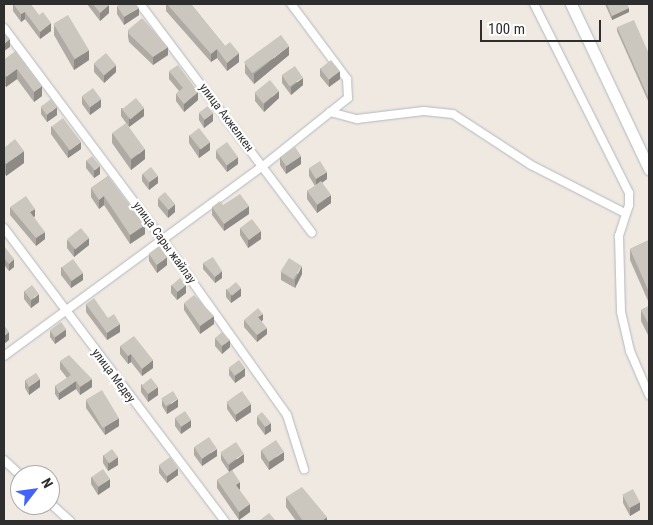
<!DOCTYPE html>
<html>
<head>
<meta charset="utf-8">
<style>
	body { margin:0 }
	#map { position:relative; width:653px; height:525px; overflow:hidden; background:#efe9e1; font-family:"Roboto Condensed",sans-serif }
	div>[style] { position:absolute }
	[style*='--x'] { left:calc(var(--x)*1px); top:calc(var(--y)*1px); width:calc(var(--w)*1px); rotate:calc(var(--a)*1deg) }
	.roads { filter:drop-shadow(0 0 1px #b4b7c1) drop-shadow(0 0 1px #b4b7c1) }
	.street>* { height:8px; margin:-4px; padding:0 4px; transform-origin:4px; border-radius:4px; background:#fff }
	.secondary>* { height:11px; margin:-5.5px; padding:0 5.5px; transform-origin:5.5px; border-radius:5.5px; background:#fff }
	.wall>* { inset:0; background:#afaba4 }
	.shaded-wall>* { inset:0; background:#8e8b86 }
	.building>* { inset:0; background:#cbc7bf; transform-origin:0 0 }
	span { translate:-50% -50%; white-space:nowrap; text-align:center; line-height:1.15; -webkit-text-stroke:4.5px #fff; paint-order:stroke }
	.street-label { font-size:12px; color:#2e2e2e }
	.frame { position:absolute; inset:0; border:5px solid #2e2e2e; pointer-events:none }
	.north { position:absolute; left:10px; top:465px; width:50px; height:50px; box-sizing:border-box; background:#fff; border:1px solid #ababab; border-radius:50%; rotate:60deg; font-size:14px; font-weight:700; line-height:20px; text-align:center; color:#2e2e2e }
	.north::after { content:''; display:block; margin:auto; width:18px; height:22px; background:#4264fb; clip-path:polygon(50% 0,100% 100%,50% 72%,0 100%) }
	.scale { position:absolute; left:480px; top:20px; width:121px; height:22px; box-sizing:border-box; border:2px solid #2e2e2e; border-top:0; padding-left:6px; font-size:15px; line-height:18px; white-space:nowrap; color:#2e2e2e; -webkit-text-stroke:4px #fff; paint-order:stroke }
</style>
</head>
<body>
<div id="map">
	<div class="roads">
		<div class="street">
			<i style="--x:140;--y:4;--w:286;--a:53.1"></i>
			<i style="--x:534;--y:4;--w:212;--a:63.3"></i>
			<i style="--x:629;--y:193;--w:12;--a:90"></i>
			<i style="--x:629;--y:205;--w:33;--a:108"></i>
			<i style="--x:619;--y:236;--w:76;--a:88.5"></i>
			<i style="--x:621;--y:312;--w:40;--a:77"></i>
			<i style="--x:630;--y:351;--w:48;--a:66.6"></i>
			<i style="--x:4;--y:28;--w:264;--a:53.2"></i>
			<i style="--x:162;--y:239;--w:216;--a:54.6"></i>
			<i style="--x:287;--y:415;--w:57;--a:72.5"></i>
			<i style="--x:330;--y:112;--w:28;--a:15"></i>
			<i style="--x:357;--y:119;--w:67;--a:-6.8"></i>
			<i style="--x:424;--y:111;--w:29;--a:6"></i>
			<i style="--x:453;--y:114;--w:93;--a:33.2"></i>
			<i style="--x:531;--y:165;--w:106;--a:27.1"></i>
			<i style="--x:4;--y:228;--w:367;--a:53"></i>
			<i style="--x:4;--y:356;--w:321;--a:-36.3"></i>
			<i style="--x:263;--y:166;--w:109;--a:-38.7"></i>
			<i style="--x:348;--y:98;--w:19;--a:-93"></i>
			<i style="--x:347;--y:79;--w:94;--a:-126.7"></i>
			<i style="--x:4;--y:460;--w:22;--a:43"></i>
			<i style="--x:50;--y:503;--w:27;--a:42"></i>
		</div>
		<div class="secondary">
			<i style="--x:571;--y:4;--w:183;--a:64.7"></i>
		</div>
	</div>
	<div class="wall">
		<i style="clip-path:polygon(13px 4px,39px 15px,51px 31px,40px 39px,25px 19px,21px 22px,13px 11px)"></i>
		<i style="clip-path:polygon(87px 4px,108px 4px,109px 13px,100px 21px)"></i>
		<i style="clip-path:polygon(166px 4px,191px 4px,225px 46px,239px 62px,227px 71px,217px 58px,211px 62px,166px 11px)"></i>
		<i style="clip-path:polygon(605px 4px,627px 4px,629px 12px,612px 20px)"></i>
		<i style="clip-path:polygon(117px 6px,139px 15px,124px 25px,117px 14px)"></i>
		<i style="clip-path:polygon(54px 25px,89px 60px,74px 70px,54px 35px)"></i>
		<i style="clip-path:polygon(617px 27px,649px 54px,649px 103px,617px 31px)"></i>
		<i style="clip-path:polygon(128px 30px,168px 55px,153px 65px,129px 42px,128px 37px)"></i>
		<i style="clip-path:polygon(16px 51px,42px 96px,34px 102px,17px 79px,6px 87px,4px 84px,4px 60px)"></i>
		<i style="clip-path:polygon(289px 55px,254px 84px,245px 73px,245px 64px)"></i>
		<i style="clip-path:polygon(94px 64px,116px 72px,104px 83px,94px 72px)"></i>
		<i style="clip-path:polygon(320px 68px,340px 79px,329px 87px,320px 76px)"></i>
		<i style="clip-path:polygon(169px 71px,198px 100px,184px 112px,176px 101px,176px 94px,179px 91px,169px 79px)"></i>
		<i style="clip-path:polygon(282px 75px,303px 85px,291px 95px,282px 83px)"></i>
		<i style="clip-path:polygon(255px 93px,279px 98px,264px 112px,255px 101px)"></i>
		<i style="clip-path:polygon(82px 96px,101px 107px,90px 115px,82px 104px)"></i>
		<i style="clip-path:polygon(41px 107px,57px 115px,47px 122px,41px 114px)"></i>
		<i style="clip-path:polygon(121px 108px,144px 116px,129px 127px,121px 116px)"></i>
		<i style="clip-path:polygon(199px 113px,213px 121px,204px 128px,199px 120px)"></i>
		<i style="clip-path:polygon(51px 126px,81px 149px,68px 158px,51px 134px)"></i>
		<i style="clip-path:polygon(112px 133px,145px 159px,131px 170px,112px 143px)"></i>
		<i style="clip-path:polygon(189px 135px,210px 150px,199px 158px,189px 143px)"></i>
		<i style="clip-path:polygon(4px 148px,24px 163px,6px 176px,4px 172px)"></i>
		<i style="clip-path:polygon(216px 150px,238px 164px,227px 172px,216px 158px)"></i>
		<i style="clip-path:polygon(280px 157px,301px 164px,286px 174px,280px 165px)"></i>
		<i style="clip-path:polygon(86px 160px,100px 174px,94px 178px,86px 168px)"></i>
		<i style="clip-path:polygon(309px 168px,327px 179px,322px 183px,331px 203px,317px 213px,307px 199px,307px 191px,315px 186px,309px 176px)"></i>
		<i style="clip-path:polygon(142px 174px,158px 183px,149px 190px,142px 181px)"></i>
		<i style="clip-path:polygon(108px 176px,145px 234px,130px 244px,104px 205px,99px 209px,91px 197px,91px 188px)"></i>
		<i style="clip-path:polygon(158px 198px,175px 212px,168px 218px,158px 206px)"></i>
		<i style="clip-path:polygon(223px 205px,249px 214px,224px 231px,212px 215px,212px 207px)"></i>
		<i style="clip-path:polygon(10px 207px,35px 216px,34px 217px,45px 239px,36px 246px,10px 215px)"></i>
		<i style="clip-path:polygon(240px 228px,261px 239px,248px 248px,240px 235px)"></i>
		<i style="clip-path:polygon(67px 240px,89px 245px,74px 257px,67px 248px)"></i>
		<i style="clip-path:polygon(649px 240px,649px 303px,630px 260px,630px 249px)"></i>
		<i style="clip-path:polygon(4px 246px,14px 267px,9px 271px,4px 265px)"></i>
		<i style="clip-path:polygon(149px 254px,167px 265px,157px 273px,149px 261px)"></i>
		<i style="clip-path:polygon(203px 263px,222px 278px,215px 283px,203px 269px)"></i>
		<i style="clip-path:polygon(61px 267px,83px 280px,71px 288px,61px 275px)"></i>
		<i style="clip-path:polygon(281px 272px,302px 274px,295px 288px,281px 280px)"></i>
		<i style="clip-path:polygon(171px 285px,186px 293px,177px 300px,171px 293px)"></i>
		<i style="clip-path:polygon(226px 289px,241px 296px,231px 303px,226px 297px)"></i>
		<i style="clip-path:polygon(24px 291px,39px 302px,31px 308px,24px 299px)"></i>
		<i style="clip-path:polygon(184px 303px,214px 324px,200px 334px,184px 310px)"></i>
		<i style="clip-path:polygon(86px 304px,108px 318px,120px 332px,107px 340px,86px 312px)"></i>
		<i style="clip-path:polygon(649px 306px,649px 337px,641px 321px,641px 310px)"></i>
		<i style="clip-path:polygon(244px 320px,263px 320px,261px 321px,267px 334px,257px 342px,244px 327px)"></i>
		<i style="clip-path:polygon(50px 330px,66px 336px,55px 344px,50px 337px)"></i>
		<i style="clip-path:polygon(215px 338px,230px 347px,222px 354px,215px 346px)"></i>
		<i style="clip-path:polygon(120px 346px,153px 368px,142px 376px,131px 362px,128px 364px,120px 354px)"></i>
		<i style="clip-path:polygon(60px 361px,92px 387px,80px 395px,76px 389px,59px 400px,55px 394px,55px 386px,67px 378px,60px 369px)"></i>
		<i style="clip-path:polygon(229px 368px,245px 376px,235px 383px,229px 375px)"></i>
		<i style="clip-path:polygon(25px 380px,40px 387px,29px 395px,25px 388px)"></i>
		<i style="clip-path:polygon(141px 384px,158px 395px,148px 402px,141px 392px)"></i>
		<i style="clip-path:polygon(162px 399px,178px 407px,167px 414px,162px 406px)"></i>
		<i style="clip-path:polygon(86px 400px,119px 426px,105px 435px,86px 408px)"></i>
		<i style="clip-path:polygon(227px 402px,251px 412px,236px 422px,227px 409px)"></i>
		<i style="clip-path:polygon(257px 416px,271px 431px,265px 435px,257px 424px)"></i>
		<i style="clip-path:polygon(175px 418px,191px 427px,181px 434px,175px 426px)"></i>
		<i style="clip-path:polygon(194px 447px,217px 456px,202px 466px,194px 455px)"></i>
		<i style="clip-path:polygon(261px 450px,284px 460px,269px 470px,261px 458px)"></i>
		<i style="clip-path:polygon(221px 453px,244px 462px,232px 470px,240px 489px,239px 490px,250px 512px,239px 520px,217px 488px,217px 480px,229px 472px,221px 460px)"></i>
		<i style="clip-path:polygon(103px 455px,118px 465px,108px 471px,103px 463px)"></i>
		<i style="clip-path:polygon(159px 465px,178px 475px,167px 483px,159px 473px)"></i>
		<i style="clip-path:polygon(91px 477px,110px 487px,98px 495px,91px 484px)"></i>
		<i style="clip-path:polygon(623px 495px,640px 510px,630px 516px,623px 503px)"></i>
		<i style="clip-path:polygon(286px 497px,327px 521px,296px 521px,286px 507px)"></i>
	</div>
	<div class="shaded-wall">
		<i style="clip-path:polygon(109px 5px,109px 13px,100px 21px,100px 13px)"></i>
		<i style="clip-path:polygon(139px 8px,139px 15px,124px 25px,124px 17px)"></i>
		<i style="clip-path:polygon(629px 8px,629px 12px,612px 20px,612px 16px)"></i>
		<i style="clip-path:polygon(25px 12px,25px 19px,21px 22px,21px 14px)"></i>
		<i style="clip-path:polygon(51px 23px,51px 31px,40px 39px,40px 32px)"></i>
		<i style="clip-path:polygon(10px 39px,10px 47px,4px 51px,4px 44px)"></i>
		<i style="clip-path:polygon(289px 46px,289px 55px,254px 84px,254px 74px)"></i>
		<i style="clip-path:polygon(168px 47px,168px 55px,153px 65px,153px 57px)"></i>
		<i style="clip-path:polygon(217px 49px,217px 58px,211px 62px,211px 54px)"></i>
		<i style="clip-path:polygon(89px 50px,89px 60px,74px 70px,74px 60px)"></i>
		<i style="clip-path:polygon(239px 53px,239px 62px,227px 71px,227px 63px)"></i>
		<i style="clip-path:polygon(116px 65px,116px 72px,104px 83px,104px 75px)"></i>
		<i style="clip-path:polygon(17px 69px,17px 79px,6px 87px,6px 77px)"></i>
		<i style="clip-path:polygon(340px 71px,340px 79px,329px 87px,329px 79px)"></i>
		<i style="clip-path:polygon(303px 78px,303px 85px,291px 95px,291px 87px)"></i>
		<i style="clip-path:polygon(42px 86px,42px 96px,34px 102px,34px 92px)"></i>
		<i style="clip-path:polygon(279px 91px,279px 98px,264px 112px,264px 104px)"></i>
		<i style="clip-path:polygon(198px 92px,198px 100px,184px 112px,184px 104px)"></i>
		<i style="clip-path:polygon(101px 99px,101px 107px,90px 115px,90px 107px)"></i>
		<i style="clip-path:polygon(57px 107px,57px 115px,47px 122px,47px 115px)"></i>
		<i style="clip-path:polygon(144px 108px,144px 116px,129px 127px,129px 119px)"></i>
		<i style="clip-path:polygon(213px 113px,213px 121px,204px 128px,204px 120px)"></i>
		<i style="clip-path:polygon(81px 142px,81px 149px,68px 158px,68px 151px)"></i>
		<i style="clip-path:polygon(210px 142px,210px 150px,199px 158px,199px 150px)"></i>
		<i style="clip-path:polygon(145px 149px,145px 159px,131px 170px,131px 160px)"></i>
		<i style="clip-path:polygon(24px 151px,24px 163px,6px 176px,6px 164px)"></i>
		<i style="clip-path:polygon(301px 156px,301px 164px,286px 174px,286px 166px)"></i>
		<i style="clip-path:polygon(238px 157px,238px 164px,227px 172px,227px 165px)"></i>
		<i style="clip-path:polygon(100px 166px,100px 174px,94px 178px,94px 170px)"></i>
		<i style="clip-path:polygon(327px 172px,327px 179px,316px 187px,316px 179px)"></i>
		<i style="clip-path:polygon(158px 176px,158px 183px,149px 190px,149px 182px)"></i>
		<i style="clip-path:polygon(331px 195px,331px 203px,317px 213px,317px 205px)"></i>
		<i style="clip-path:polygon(104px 196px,104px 205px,99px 209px,99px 200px)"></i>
		<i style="clip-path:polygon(175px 204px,175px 212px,168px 218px,168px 210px)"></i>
		<i style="clip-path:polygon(249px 206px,249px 214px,224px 231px,224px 224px)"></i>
		<i style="clip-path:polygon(35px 209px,35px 216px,30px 220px,30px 212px)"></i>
		<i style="clip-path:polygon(145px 225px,145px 234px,130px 244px,130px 235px)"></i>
		<i style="clip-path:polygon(261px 231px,261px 239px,248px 248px,248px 240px)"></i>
		<i style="clip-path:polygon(45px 232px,45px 239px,36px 246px,36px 238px)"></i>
		<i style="clip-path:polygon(89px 238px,89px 245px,74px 257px,74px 249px)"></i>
		<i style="clip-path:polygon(167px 257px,167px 265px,157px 273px,157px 265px)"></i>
		<i style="clip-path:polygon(14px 259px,14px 267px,9px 271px,9px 264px)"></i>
		<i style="clip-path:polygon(302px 266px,302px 274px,295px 288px,295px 280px)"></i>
		<i style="clip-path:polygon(222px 271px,222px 278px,215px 283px,215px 277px)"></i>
		<i style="clip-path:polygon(83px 273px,83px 280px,71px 288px,71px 281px)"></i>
		<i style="clip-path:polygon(186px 285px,186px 293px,177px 300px,177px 292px)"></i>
		<i style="clip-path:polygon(241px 288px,241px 296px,231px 303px,231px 295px)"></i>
		<i style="clip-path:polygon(39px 294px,39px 302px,31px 308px,31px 301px)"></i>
		<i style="clip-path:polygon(263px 314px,263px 320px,258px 324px,258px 317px)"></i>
		<i style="clip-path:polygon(214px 316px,214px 324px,200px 334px,200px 326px)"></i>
		<i style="clip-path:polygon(120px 324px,120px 332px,107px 340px,107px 333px)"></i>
		<i style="clip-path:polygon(267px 328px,267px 334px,257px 342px,257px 335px)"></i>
		<i style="clip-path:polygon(66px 329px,66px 336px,55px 344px,55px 336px)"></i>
		<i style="clip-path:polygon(9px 332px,9px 340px,4px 344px,4px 336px)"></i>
		<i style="clip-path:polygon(230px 340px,230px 347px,222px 354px,222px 346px)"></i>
		<i style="clip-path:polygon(131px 354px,131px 362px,128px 364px,128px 356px)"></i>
		<i style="clip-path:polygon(153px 360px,153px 368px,142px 376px,142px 369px)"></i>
		<i style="clip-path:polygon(245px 368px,245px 376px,235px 383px,235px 376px)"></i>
		<i style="clip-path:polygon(40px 379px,40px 387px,29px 395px,29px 387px)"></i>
		<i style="clip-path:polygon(92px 379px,92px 387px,80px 395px,80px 387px)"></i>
		<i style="clip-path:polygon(76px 381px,76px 389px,59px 400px,59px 393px)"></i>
		<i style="clip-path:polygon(158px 387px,158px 395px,148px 402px,148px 394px)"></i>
		<i style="clip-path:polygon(178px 399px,178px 407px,167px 414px,167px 407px)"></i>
		<i style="clip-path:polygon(251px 404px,251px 412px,236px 422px,236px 414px)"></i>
		<i style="clip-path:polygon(119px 418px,119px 426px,105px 435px,105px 427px)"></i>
		<i style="clip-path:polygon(191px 420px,191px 427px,181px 434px,181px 427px)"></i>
		<i style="clip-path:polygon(271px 423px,271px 431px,265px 435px,265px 427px)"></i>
		<i style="clip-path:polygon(217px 449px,217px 456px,202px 466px,202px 459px)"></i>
		<i style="clip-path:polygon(284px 452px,284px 460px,269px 470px,269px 462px)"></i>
		<i style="clip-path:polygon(244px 454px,244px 462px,229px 472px,229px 465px)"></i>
		<i style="clip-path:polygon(118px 457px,118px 465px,108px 471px,108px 463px)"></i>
		<i style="clip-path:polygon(178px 468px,178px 475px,167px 483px,167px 476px)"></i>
		<i style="clip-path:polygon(110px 479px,110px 487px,98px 495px,98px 487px)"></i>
		<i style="clip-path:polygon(240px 482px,240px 489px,236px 492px,236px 485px)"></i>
		<i style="clip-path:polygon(640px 502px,640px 510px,630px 516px,630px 508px)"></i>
		<i style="clip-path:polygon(250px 504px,250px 512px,239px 520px,239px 512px)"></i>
		<i style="clip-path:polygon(327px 517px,327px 521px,322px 521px)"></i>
	</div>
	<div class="building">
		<i style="clip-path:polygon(13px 4px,31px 4px,39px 15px,43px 12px,51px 23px,40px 32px,25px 12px,21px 14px)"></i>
		<i style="clip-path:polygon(93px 4px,108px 4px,109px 5px,100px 13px)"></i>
		<i style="clip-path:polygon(121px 4px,136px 4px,139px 8px,124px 17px,117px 6px)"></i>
		<i style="clip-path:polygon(167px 4px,191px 4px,225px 46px,230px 42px,239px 53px,227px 63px,217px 49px,211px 54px)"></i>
		<i style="clip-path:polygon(607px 4px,627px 4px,629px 8px,612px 16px)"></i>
		<i style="left:68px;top:15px;width:41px;height:17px;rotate:59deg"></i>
		<i style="clip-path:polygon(142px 18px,168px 47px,153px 57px,129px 34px,128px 30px)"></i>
		<i style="clip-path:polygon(634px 20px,649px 54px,649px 99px,617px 27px)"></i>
		<i style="clip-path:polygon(4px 32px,10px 39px,4px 44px)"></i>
		<i style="left:281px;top:35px;width:14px;height:46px;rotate:54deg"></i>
		<i style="clip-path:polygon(16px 51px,42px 86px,34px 92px,17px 69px,6px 77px,4px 74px,4px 60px)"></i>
		<i style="left:106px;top:53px;width:16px;height:16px;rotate:50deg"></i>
		<i style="left:331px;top:60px;width:14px;height:14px;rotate:51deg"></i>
		<i style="clip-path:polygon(178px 65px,198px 92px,184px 104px,176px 94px,183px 88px,169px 71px)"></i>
		<i style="left:295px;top:66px;width:14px;height:16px;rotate:56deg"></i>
		<i style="left:270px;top:80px;width:14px;height:20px;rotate:51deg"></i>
		<i style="left:93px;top:88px;width:14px;height:14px;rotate:54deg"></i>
		<i style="left:136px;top:98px;width:13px;height:18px;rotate:51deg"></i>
		<i style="left:51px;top:99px;width:10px;height:13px;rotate:53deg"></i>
		<i style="left:208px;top:106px;width:9px;height:11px;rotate:54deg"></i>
		<i style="left:63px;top:118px;width:30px;height:14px;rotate:53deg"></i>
		<i style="left:126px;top:123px;width:32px;height:17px;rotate:54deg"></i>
		<i style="left:199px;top:128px;width:18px;height:12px;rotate:52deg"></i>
		<i style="clip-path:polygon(15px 139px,24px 151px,6px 164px,4px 161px,4px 148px)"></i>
		<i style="left:227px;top:142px;width:19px;height:14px;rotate:54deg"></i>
		<i style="left:295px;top:147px;width:11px;height:18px;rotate:56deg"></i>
		<i style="left:92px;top:156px;width:13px;height:7px;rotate:51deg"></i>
		<i style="left:320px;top:161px;width:13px;height:13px;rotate:58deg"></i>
		<i style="left:151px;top:167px;width:11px;height:11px;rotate:52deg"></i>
		<i style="clip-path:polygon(108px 176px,145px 225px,130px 235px,104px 196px,99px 200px,91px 188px)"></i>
		<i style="left:321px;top:181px;width:17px;height:17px;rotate:54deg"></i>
		<i style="left:165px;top:192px;width:16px;height:9px;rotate:50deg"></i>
		<i style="clip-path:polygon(240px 194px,249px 206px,224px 224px,212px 207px,220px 201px,223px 205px)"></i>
		<i style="clip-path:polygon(26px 196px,35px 209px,30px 212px,45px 232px,36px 238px,10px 207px)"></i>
		<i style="left:252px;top:219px;width:15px;height:15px;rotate:53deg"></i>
		<i style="left:81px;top:228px;width:13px;height:18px;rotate:51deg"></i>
		<i style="clip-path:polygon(649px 240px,649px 292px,630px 249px)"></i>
		<i style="clip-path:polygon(4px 246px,14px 259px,9px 264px,4px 258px)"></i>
		<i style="left:159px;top:246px;width:14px;height:13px;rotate:54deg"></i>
		<i style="clip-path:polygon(213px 257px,222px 271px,215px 277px,203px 263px)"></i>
		<i style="left:289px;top:258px;width:15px;height:16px;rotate:32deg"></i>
		<i style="left:73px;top:259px;width:17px;height:14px;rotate:54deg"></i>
		<i style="left:180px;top:278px;width:9px;height:11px;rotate:49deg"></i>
		<i style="left:236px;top:282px;width:8px;height:12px;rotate:50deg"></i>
		<i style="left:32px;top:285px;width:11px;height:10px;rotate:52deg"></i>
		<i style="clip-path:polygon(194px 295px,214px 316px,200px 326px,184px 303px)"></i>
		<i style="clip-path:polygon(94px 298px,108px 318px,114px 314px,120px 324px,107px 333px,86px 304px)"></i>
		<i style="clip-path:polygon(649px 306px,649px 325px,641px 310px)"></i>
		<i style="clip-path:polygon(258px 308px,263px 314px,258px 317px,267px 328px,257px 335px,244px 320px)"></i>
		<i style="left:61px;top:322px;width:9px;height:14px;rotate:54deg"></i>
		<i style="clip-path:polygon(4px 325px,9px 332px,4px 336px)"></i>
		<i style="clip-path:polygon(222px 332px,230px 340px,222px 346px,215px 338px)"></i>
		<i style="clip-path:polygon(134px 336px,153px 360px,142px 369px,131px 354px,128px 356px,120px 346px)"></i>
		<i style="clip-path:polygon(69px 355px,92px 379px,80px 387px,76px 381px,59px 393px,55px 386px,71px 375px,60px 361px)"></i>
		<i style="left:239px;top:360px;width:10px;height:13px;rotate:53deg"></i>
		<i style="clip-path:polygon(36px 373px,40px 379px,29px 387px,25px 380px)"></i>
		<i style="left:151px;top:378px;width:11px;height:12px;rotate:52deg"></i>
		<i style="left:102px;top:390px;width:33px;height:19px;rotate:59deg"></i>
		<i style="left:173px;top:391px;width:9px;height:14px;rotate:58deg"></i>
		<i style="left:242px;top:391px;width:16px;height:19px;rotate:55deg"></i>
		<i style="left:185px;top:411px;width:11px;height:12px;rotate:56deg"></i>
		<i style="clip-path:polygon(262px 412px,271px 423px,265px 427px,257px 416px)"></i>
		<i style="left:209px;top:437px;width:14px;height:18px;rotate:56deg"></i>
		<i style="left:276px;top:440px;width:14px;height:18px;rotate:56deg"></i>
		<i style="left:236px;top:442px;width:14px;height:19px;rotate:56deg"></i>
		<i style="left:112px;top:449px;width:10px;height:11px;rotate:53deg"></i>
		<i style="left:170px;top:457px;width:14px;height:14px;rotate:54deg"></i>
		<i style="left:103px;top:469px;width:12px;height:14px;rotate:55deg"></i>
		<i style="clip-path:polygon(232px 470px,240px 482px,236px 485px,250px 504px,239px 512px,217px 480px)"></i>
		<i style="clip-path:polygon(302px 487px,327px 517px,322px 521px,303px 521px,286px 497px)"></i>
		<i style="left:633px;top:489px;width:15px;height:12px;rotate:62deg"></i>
		<i style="clip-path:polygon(269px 513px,276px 521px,261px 521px,260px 520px)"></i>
	</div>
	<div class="street-label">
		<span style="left:226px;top:118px;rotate:53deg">улица Акжелкен</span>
		<span style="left:164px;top:243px;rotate:54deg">улица Сары жайлау</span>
		<span style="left:113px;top:376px;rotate:53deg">улица Медеу</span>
	</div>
	<div class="frame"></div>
	<div class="north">N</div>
	<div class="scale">100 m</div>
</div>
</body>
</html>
